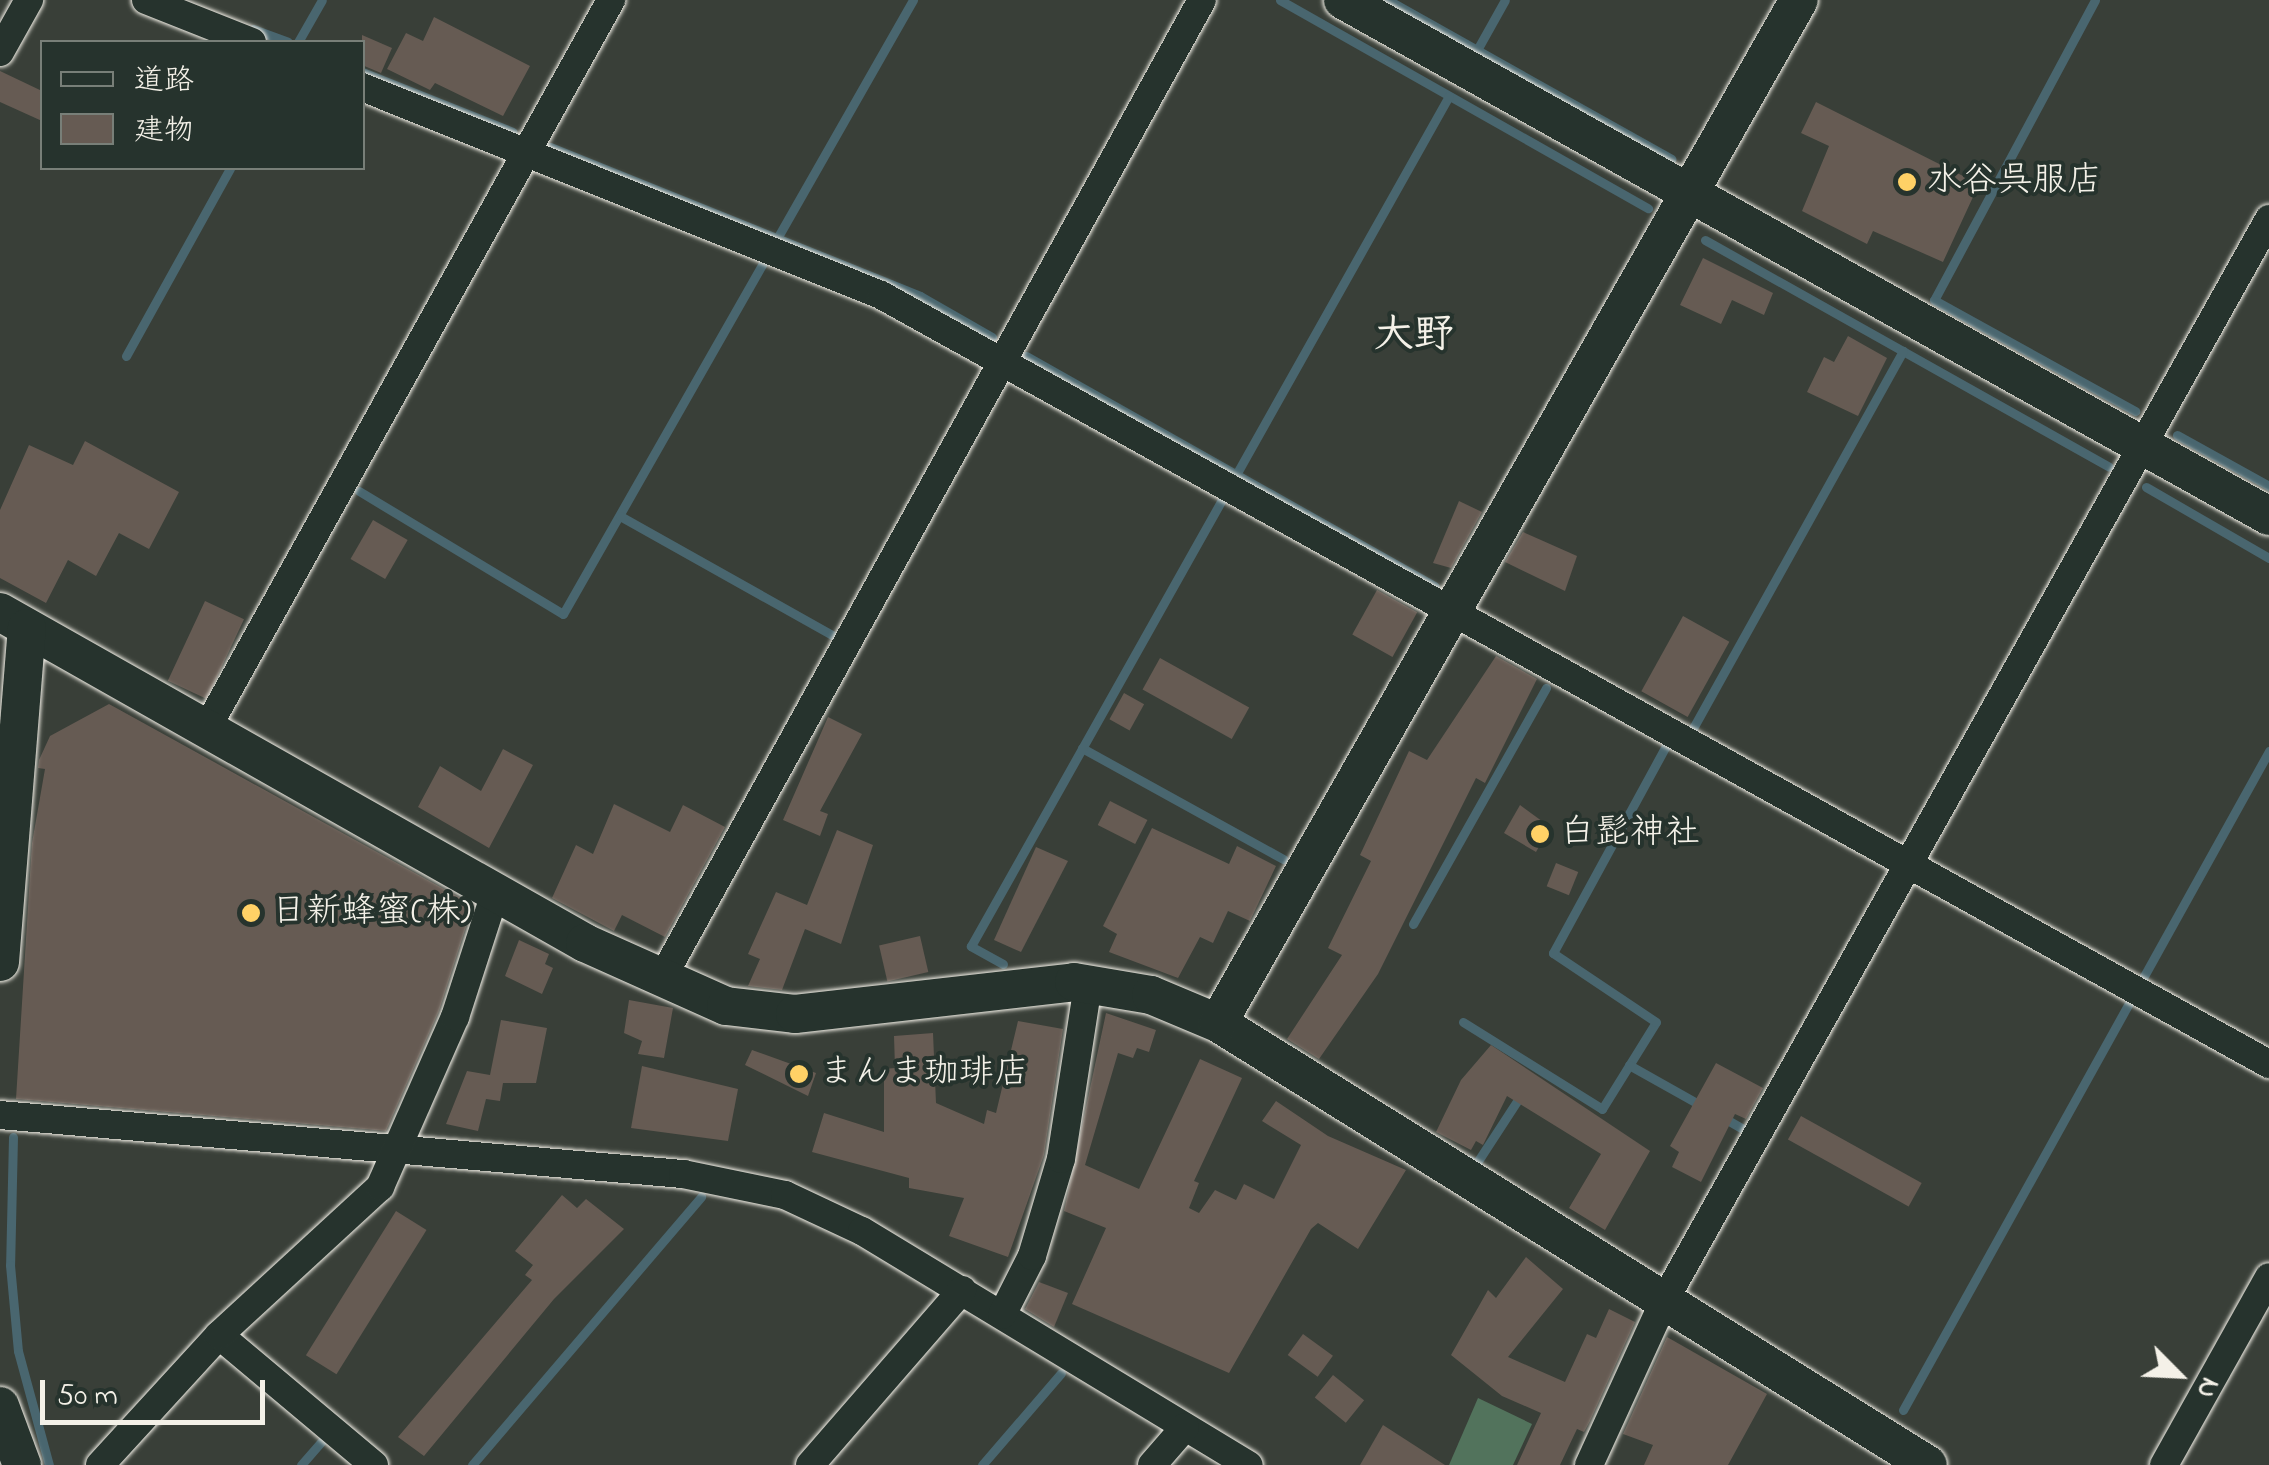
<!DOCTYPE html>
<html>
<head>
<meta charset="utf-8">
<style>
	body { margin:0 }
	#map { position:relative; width:2269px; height:1465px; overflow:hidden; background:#393f38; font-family:"Indie Flower","Klee One",sans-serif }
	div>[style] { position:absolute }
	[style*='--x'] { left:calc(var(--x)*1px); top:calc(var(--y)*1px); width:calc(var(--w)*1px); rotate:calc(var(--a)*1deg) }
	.green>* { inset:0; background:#52735c }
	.stream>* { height:9px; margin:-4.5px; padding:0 4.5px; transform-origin:4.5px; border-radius:4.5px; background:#49666f }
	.building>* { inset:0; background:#665b53; transform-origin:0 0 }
	.roads { filter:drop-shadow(0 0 2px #f4f1e8) drop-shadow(0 0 2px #f4f1e8) }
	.street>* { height:28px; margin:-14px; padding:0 14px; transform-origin:14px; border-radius:14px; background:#26332d }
	.secondary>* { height:38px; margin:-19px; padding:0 19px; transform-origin:19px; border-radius:19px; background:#26332d }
	.dots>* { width:28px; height:28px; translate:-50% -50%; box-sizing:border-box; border:5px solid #26332d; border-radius:50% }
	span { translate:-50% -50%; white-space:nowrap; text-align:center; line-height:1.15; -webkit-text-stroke:8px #26332d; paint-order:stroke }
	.poi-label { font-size:35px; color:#f4f1e8 }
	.left { translate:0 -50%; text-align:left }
	.quarter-label { font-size:40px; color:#f4f1e8; font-weight:700 }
	.legend { position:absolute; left:40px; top:40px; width:325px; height:130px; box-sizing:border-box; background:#26332d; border:2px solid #787f78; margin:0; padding:12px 18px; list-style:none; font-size:30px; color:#f4f1e8 }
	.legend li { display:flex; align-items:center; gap:20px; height:50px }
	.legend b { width:50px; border:2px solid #787f78 }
	.north { position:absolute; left:2129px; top:1325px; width:100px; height:100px; -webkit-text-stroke:8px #26332d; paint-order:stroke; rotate:114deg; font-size:28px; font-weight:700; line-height:40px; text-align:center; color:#f4f1e8 }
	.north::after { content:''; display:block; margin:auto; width:35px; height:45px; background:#f4f1e8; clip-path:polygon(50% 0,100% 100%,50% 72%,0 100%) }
	.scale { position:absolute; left:40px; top:1380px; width:225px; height:45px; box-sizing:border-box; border:5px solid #f4f1e8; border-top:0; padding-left:12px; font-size:30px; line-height:35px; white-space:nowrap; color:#f4f1e8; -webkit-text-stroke:8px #26332d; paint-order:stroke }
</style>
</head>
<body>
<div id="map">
	<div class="green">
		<i style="clip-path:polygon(1478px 1398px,1532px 1424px,1513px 1465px,1449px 1465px)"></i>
	</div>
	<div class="stream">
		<i style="--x:1280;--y:0;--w:423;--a:29.5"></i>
		<i style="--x:1388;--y:0;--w:325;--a:29.3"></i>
		<i style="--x:2095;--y:0;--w:340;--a:118.2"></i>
		<i style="--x:1934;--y:300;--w:230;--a:28.9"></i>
		<i style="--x:253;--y:29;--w:37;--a:20"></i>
		<i style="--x:298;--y:42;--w:48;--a:-60.3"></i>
		<i style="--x:1477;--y:50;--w:57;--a:-60.8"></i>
		<i style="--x:362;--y:72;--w:162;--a:21.7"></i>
		<i style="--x:550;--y:147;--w:399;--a:21.9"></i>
		<i style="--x:920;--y:296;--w:83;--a:29.7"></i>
		<i style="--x:1705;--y:240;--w:463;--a:29.3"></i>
		<i style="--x:126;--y:356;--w:215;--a:-61"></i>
		<i style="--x:1026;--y:356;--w:469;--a:29.4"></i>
		<i style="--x:2177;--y:435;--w:105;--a:29"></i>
		<i style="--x:2146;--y:487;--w:142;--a:30"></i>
		<i style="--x:359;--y:491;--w:238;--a:31.1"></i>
		<i style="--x:563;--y:614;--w:707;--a:-60.32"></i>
		<i style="--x:620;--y:516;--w:245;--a:29.3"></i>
		<i style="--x:1692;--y:730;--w:434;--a:-60.9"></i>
		<i style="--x:1082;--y:748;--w:230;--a:28.9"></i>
		<i style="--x:1413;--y:924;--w:271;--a:-60.6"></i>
		<i style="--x:1003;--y:964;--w:37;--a:-151"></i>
		<i style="--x:971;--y:946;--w:975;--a:-60.65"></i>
		<i style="--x:1463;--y:1022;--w:164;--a:32"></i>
		<i style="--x:1602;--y:1109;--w:102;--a:-58.2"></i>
		<i style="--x:1656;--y:1022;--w:124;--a:-146.2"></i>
		<i style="--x:1553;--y:953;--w:248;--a:-61.4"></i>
		<i style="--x:1629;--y:1065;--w:84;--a:29.3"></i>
		<i style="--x:1724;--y:1118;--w:28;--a:30"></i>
		<i style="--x:13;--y:1137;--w:128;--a:91.3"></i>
		<i style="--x:10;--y:1265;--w:86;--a:84.7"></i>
		<i style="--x:18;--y:1351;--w:118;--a:74.8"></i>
		<i style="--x:1469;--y:1160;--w:8;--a:30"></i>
		<i style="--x:1476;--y:1164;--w:86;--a:-56.9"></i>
		<i style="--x:1903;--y:1410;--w:754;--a:-60.95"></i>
		<i style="--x:301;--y:1465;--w:32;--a:-49"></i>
		<i style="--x:472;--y:1465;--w:353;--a:-49.5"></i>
		<i style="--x:982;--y:1465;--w:121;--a:-49.3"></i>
	</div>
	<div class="building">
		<i style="clip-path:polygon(434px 17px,530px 66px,503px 116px,435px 83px,430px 90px,387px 69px,406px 33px,423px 41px)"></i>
		<i style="clip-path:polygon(362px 35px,392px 48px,381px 73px,362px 65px)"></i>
		<i style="clip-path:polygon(0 71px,42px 91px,42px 121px,0 102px)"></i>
		<i style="clip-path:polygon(1816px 102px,1979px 184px,1943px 262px,1873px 231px,1867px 244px,1802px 211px,1829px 146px,1801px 133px)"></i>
		<i style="clip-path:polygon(1703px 258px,1773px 293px,1764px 315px,1732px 300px,1721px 324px,1680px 305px)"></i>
		<i style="clip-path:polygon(1848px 336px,1887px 358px,1858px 416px,1807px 392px,1824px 357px,1834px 362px)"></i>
		<i style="clip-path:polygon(85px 441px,179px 492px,149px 549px,119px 533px,96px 576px,68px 560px,46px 603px,0 578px,0 510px,29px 445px,73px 465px)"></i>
		<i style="clip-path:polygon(1459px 501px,1482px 512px,1451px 568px,1433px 563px)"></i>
		<i style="left:373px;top:520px;width:40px;height:45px;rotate:30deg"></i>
		<i style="clip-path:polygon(1523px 532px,1577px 556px,1565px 591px,1505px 562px)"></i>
		<i style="left:1377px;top:590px;width:46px;height:51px;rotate:29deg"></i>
		<i style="left:205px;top:601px;width:43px;height:88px;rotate:25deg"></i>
		<i style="left:1683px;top:616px;width:53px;height:86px;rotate:29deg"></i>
		<i style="clip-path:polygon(1496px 656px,1537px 679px,1485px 783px,1476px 778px,1378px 974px,1319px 1059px,1287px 1039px,1342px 955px,1328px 948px,1371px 861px,1360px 855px,1409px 751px,1427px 760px)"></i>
		<i style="left:1160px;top:658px;width:102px;height:36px;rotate:29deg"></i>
		<i style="left:1124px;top:693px;width:23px;height:30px;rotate:29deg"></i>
		<i style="clip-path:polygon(109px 704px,473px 905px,439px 1011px,386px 1131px,16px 1099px,32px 843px,45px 769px,38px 768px,39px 760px,50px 736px)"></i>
		<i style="clip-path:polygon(828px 717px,862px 734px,820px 811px,828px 814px,820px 836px,783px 820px)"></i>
		<i style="clip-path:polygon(503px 749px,533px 765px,489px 848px,418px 807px,440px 766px,481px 791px)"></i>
		<i style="left:1110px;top:801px;width:42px;height:27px;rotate:27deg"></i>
		<i style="clip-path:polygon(614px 804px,670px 832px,683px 805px,725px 827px,665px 937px,622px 915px,614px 931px,552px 898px,576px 845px,593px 854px)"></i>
		<i style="clip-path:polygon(1520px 805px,1550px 827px,1536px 852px,1504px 833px)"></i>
		<i style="clip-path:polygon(1152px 828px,1229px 864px,1237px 846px,1276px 866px,1250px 921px,1228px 911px,1213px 943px,1200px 937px,1178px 978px,1109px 952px,1117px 934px,1103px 926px)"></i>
		<i style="clip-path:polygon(837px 830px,873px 845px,841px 944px,805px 929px,782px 990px,748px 986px,760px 959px,748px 954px,776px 892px,807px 905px)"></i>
		<i style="clip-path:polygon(1036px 847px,1068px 861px,1021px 952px,994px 940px)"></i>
		<i style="left:1556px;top:863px;width:24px;height:25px;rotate:22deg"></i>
		<i style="left:920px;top:936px;width:37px;height:42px;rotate:77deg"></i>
		<i style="clip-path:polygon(519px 940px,549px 954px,545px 964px,553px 968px,542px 994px,505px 976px)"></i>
		<i style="clip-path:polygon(629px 1000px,673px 1008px,664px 1058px,638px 1054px,642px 1041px,624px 1033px)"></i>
		<i style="clip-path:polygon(1106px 1013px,1156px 1030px,1149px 1052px,1137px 1048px,1133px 1058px,1118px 1053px,1085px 1165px,1139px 1189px,1200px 1059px,1242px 1078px,1194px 1181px,1199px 1183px,1189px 1208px,1199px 1213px,1215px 1190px,1236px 1200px,1244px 1184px,1274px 1199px,1301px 1145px,1262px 1121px,1276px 1101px,1328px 1136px,1406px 1170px,1358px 1249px,1318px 1223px,1311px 1229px,1229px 1373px,1072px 1304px,1106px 1228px,1064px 1211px)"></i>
		<i style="clip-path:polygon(501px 1020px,547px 1028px,536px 1083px,503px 1083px,500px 1101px,486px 1099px,478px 1131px,446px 1124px,467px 1071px,490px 1075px)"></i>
		<i style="clip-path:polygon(1018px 1021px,1063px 1029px,1044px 1155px,1008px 1257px,949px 1236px,964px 1198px,909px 1188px,909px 1178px,812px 1152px,824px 1113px,884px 1132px,884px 1069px,895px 1068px,894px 1036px,933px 1033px,936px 1103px,984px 1124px,987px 1110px,996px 1113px)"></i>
		<i style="clip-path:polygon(1491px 1045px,1650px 1151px,1605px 1230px,1569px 1208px,1601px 1154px,1507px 1096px,1483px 1145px,1476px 1141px,1471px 1150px,1436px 1132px,1461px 1080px)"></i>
		<i style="clip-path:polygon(752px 1050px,816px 1073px,808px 1096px,745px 1065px)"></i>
		<i style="clip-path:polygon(1716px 1063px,1763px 1088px,1746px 1119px,1735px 1114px,1701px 1182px,1672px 1167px,1679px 1152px,1670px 1146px)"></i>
		<i style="clip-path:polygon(642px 1066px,738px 1089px,728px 1141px,631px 1128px)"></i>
		<i style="left:1801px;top:1116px;width:138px;height:27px;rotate:29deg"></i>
		<i style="clip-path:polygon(562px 1195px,577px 1208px,586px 1199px,624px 1229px,554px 1299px,424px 1456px,398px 1437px,532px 1280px,525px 1275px,533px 1265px,515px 1251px)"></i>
		<i style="left:396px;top:1211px;width:36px;height:170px;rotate:32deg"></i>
		<i style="clip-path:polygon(1526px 1257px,1563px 1289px,1508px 1357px,1565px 1382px,1587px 1334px,1596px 1338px,1609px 1309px,1635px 1322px,1590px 1421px,1584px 1432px,1577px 1429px,1560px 1465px,1517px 1465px,1541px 1413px,1502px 1396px,1451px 1355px,1488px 1290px,1496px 1298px)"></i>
		<i style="clip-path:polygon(1039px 1282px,1068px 1293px,1054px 1327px,1025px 1309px)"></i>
		<i style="left:1303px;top:1334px;width:37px;height:26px;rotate:36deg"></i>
		<i style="clip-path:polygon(1667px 1337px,1767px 1394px,1728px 1465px,1644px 1465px,1653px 1445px,1623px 1434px)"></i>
		<i style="left:1333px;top:1375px;width:40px;height:29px;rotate:39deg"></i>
		<i style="clip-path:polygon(1383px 1425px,1445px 1465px,1360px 1465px)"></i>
	</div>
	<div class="roads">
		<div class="street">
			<i style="--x:146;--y:0;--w:114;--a:21.6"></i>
			<i style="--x:0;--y:52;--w:60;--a:-60.9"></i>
			<i style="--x:362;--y:87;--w:559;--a:21.84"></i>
			<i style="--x:881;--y:295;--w:1587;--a:28.99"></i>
			<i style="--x:207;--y:728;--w:833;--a:-60.97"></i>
			<i style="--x:661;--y:980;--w:1119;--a:-61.1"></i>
			<i style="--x:0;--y:1115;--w:686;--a:4.94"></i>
			<i style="--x:683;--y:1174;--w:104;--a:11.6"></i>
			<i style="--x:785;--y:1195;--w:85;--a:25.1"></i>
			<i style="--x:862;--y:1231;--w:452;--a:31.2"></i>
			<i style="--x:1002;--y:1315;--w:66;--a:-63"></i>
			<i style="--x:1032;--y:1256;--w:101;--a:-73.4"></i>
			<i style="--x:1061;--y:1159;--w:177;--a:-81.2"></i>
			<i style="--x:100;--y:1465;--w:176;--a:-47.5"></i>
			<i style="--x:374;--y:1465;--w:202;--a:-140"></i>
			<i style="--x:219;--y:1335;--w:219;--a:-42.6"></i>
			<i style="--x:380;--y:1187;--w:186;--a:-66.2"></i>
			<i style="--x:455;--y:1017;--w:130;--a:-72.1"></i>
			<i style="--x:810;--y:1465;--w:232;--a:-49"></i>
			<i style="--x:1152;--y:1465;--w:50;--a:-49"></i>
			<i style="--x:1589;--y:1465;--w:178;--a:-65.4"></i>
			<i style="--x:1663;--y:1303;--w:1242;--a:-60.79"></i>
			<i style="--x:2164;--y:1465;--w:215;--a:-60.8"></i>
		</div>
		<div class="secondary">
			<i style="--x:1343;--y:0;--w:1060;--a:29.13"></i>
			<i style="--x:0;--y:612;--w:672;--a:29.5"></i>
			<i style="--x:585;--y:943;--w:154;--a:24.1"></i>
			<i style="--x:726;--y:1006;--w:69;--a:6.6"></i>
			<i style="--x:795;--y:1014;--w:281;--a:-6.5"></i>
			<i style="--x:1074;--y:982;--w:78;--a:9.6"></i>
			<i style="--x:1151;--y:995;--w:73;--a:22.7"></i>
			<i style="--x:1218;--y:1023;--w:836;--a:31.9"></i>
			<i style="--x:0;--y:962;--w:335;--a:-85.4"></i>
			<i style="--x:1218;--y:1023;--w:1176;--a:-60.41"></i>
			<i style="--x:0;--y:1406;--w:63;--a:69.6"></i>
		</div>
	</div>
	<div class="dots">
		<i style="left:1907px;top:182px;background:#ffd166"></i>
		<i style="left:1540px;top:834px;background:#ffd166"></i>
		<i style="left:251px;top:913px;background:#ffd166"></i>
		<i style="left:799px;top:1074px;background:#ffd166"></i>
	</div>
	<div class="poi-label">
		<span class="left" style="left:1927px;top:182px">水谷呉服店</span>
		<span class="left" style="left:1560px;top:834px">白髭神社</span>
		<span class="left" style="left:271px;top:913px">日新蜂蜜(株)</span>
		<span class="left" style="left:819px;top:1074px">まんま珈琲店</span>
	</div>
	<div class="quarter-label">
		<span style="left:1414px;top:337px">大野</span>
	</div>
	<ul class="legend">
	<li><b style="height:12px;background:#26332d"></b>道路</li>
	<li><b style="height:28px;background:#665b53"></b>建物</li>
	</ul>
	<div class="north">N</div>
	<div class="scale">50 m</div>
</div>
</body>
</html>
